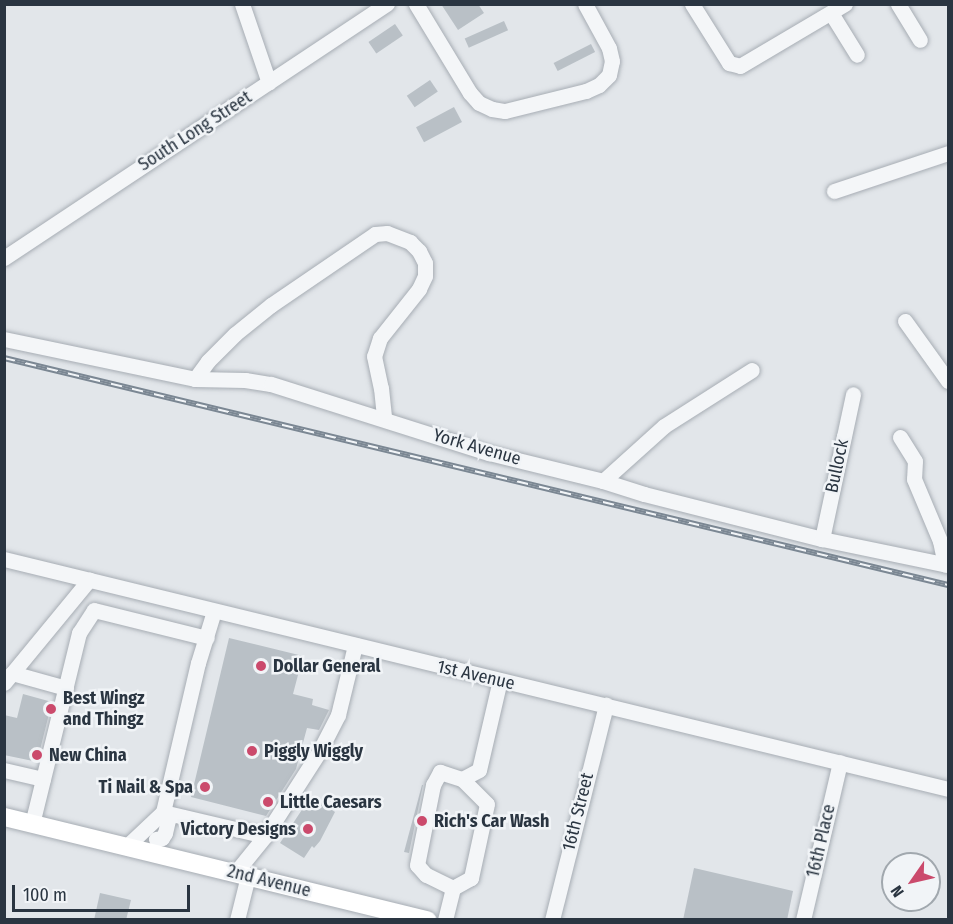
<!DOCTYPE html>
<html>
<head>
<meta charset="utf-8">
<style>
	body { margin:0 }
	#map { position:relative; width:953px; height:924px; overflow:hidden; background:#e2e6ea; font-family:"Fira Sans Condensed",sans-serif }
	div>[style] { position:absolute }
	[style*='--x'] { left:calc(var(--x)*1px); top:calc(var(--y)*1px); width:calc(var(--w)*1px); rotate:calc(var(--a)*1deg) }
	.building>* { inset:0; background:#b9c0c6; transform-origin:0 0 }
	.roads { filter:drop-shadow(0 0 2px #a7adb4) drop-shadow(0 0 2px #a7adb4) }
	.minor>* { height:15px; margin:-7.5px; padding:0 7.5px; transform-origin:7.5px; border-radius:7.5px; background:#f4f6f8 }
	.major>* { height:18px; margin:-9px; padding:0 9px; transform-origin:9px; border-radius:9px; background:#fff }
	.rail>* { height:6px; margin-top:-3px; transform-origin:0; background:repeating-linear-gradient(90deg,#f1f4f7 0 11px,#7b8793 0 22px); box-sizing:border-box; border-block:2px solid #7b8793 }
	.dots>* { width:16px; height:16px; translate:-50% -50%; box-sizing:border-box; border:3px solid #f1f4f7; border-radius:50% }
	span { translate:-50% -50%; white-space:nowrap; text-align:center; line-height:1.15; -webkit-text-stroke:5px #f1f4f7; paint-order:stroke }
	.street-label { font-size:18px; color:#2a3541 }
	.poi-label { font-size:18px; color:#2a3541; font-weight:700 }
	.left { translate:0 -50%; text-align:left }
	.right { translate:-100% -50%; text-align:right }
	.frame { position:absolute; inset:0; border:6px solid #2a3541; pointer-events:none }
	.north { position:absolute; left:881px; top:852px; width:60px; height:60px; box-sizing:border-box; background:#f1f4f7; border:2px solid #a1a8ae; border-radius:50%; rotate:236deg; font-size:16px; font-weight:700; line-height:24px; text-align:center; color:#2a3541 }
	.north::after { content:''; display:block; margin:auto; width:21px; height:27px; background:#cb4a6c; clip-path:polygon(50% 0,100% 100%,50% 72%,0 100%) }
	.scale { position:absolute; left:12px; top:885px; width:178px; height:27px; box-sizing:border-box; border:3px solid #2a3541; border-top:0; padding-left:8px; font-size:18px; line-height:21px; white-space:nowrap; color:#2a3541; -webkit-text-stroke:4px #f1f4f7; paint-order:stroke }
</style>
</head>
<body>
<div id="map">
	<div class="building">
		<i style="clip-path:polygon(441px 4px,478px 4px,484px 13px,458px 30px)"></i>
		<i style="left:504px;top:21px;width:10px;height:43px;rotate:66deg"></i>
		<i style="left:395px;top:24px;width:14px;height:32px;rotate:56deg"></i>
		<i style="left:591px;top:44px;width:9px;height:42px;rotate:63deg"></i>
		<i style="left:430px;top:80px;width:14px;height:28px;rotate:56deg"></i>
		<i style="left:454px;top:107px;width:17px;height:43px;rotate:62deg"></i>
		<i style="clip-path:polygon(229px 638px,303px 656px,293px 694px,313px 699px,312px 705px,329px 710px,319px 730px,307px 728px,296px 769px,266px 816px,191px 797px)"></i>
		<i style="clip-path:polygon(23px 694px,52px 702px,38px 758px,33px 761px,4px 755px,4px 715px,17px 718px)"></i>
		<i style="clip-path:polygon(422px 785px,423px 785px,409px 853px,404px 852px)"></i>
		<i style="clip-path:polygon(311px 796px,335px 812px,320px 841px,314px 848px,312px 846px,304px 858px,280px 843px)"></i>
		<i style="clip-path:polygon(694px 868px,793px 891px,787px 920px,683px 920px)"></i>
		<i style="clip-path:polygon(100px 893px,131px 900px,126px 920px,94px 920px)"></i>
	</div>
	<div class="roads">
		<div class="minor">
			<i style="--x:242;--y:4;--w:83;--a:71.1"></i>
			<i style="--x:416;--y:4;--w:104;--a:58.8"></i>
			<i style="--x:470;--y:93;--w:13;--a:48"></i>
			<i style="--x:479;--y:103;--w:14;--a:25"></i>
			<i style="--x:492;--y:109;--w:13;--a:9"></i>
			<i style="--x:505;--y:111;--w:83;--a:-13.9"></i>
			<i style="--x:586;--y:91;--w:14;--a:-25"></i>
			<i style="--x:599;--y:85;--w:14;--a:-45"></i>
			<i style="--x:609;--y:75;--w:14;--a:-78"></i>
			<i style="--x:612;--y:61;--w:13;--a:-103"></i>
			<i style="--x:609;--y:48;--w:50;--a:-118.6"></i>
			<i style="--x:692;--y:4;--w:70;--a:57.9"></i>
			<i style="--x:729;--y:63;--w:11;--a:15"></i>
			<i style="--x:740;--y:66;--w:122;--a:-30.6"></i>
			<i style="--x:898;--y:4;--w:42;--a:58.6"></i>
			<i style="--x:831;--y:13;--w:49;--a:58.2"></i>
			<i style="--x:834;--y:191;--w:120;--a:-18.4"></i>
			<i style="--x:4;--y:258;--w:460;--a:-33.6"></i>
			<i style="--x:905;--y:321;--w:74;--a:54.4"></i>
			<i style="--x:4;--y:339;--w:195;--a:11.8"></i>
			<i style="--x:195;--y:379;--w:50;--a:1.1"></i>
			<i style="--x:245;--y:380;--w:26;--a:9"></i>
			<i style="--x:271;--y:384;--w:229;--a:17.6"></i>
			<i style="--x:489;--y:453;--w:117;--a:13.8"></i>
			<i style="--x:603;--y:481;--w:43;--a:17.6"></i>
			<i style="--x:644;--y:494;--w:184;--a:14.2"></i>
			<i style="--x:822;--y:539;--w:129;--a:11.7"></i>
			<i style="--x:195;--y:379;--w:22;--a:-54"></i>
			<i style="--x:208;--y:361;--w:38;--a:-45"></i>
			<i style="--x:235;--y:334;--w:46;--a:-38.9"></i>
			<i style="--x:271;--y:305;--w:126;--a:-34.3"></i>
			<i style="--x:375;--y:234;--w:12;--a:-5"></i>
			<i style="--x:387;--y:233;--w:25;--a:21"></i>
			<i style="--x:410;--y:242;--w:13;--a:45"></i>
			<i style="--x:419;--y:251;--w:13;--a:63"></i>
			<i style="--x:425;--y:263;--w:13;--a:90"></i>
			<i style="--x:425;--y:276;--w:14;--a:115"></i>
			<i style="--x:419;--y:289;--w:63;--a:128.5"></i>
			<i style="--x:380;--y:338;--w:19;--a:108"></i>
			<i style="--x:374;--y:356;--w:33;--a:78"></i>
			<i style="--x:381;--y:388;--w:31;--a:84"></i>
			<i style="--x:900;--y:437;--w:28;--a:58"></i>
			<i style="--x:915;--y:461;--w:18;--a:93"></i>
			<i style="--x:914;--y:479;--w:67;--a:67.2"></i>
			<i style="--x:940;--y:541;--w:24;--a:78"></i>
			<i style="--x:603;--y:481;--w:82;--a:-42"></i>
			<i style="--x:664;--y:426;--w:104;--a:-32.5"></i>
			<i style="--x:822;--y:539;--w:148;--a:-77.9"></i>
			<i style="--x:4;--y:559;--w:972;--a:13.69"></i>
			<i style="--x:12;--y:673;--w:56;--a:15.5"></i>
			<i style="--x:4;--y:683;--w:134;--a:-50.5"></i>
			<i style="--x:4;--y:770;--w:40;--a:13"></i>
			<i style="--x:440;--y:772;--w:23;--a:18"></i>
			<i style="--x:462;--y:779;--w:35;--a:45"></i>
			<i style="--x:487;--y:804;--w:76;--a:102.2"></i>
			<i style="--x:471;--y:878;--w:21;--a:151"></i>
			<i style="--x:453;--y:888;--w:30;--a:-154"></i>
			<i style="--x:426;--y:875;--w:13;--a:-132"></i>
			<i style="--x:417;--y:865;--w:82;--a:-78.7"></i>
			<i style="--x:433;--y:785;--w:15;--a:-62"></i>
			<i style="--x:462;--y:779;--w:19;--a:-28"></i>
			<i style="--x:479;--y:770;--w:92;--a:-76.9"></i>
			<i style="--x:163;--y:812;--w:105;--a:13.2"></i>
			<i style="--x:32;--y:824;--w:197;--a:-76.2"></i>
			<i style="--x:79;--y:633;--w:27;--a:-57"></i>
			<i style="--x:94;--y:610;--w:116;--a:13.9"></i>
			<i style="--x:156;--y:839;--w:6;--a:-9"></i>
			<i style="--x:162;--y:838;--w:6;--a:-59"></i>
			<i style="--x:165;--y:833;--w:13;--a:-77"></i>
			<i style="--x:168;--y:820;--w:9;--a:-122"></i>
			<i style="--x:127;--y:846;--w:50;--a:-43.4"></i>
			<i style="--x:163;--y:812;--w:153;--a:-76.8"></i>
			<i style="--x:198;--y:663;--w:54;--a:-72.9"></i>
			<i style="--x:235;--y:873;--w:48;--a:-51"></i>
			<i style="--x:265;--y:836;--w:100;--a:-57.3"></i>
			<i style="--x:319;--y:752;--w:42;--a:-62.8"></i>
			<i style="--x:338;--y:715;--w:72;--a:-76.3"></i>
			<i style="--x:237;--y:920;--w:45;--a:-76"></i>
			<i style="--x:445;--y:920;--w:33;--a:-76"></i>
			<i style="--x:552;--y:920;--w:222;--a:-75.9"></i>
			<i style="--x:803;--y:920;--w:162;--a:-76.8"></i>
		</div>
		<div class="major">
			<i style="--x:4;--y:817;--w:436;--a:13.7"></i>
		</div>
	</div>
	<div class="rail">
		<i style="--x:4;--y:358;--w:971;--a:13.52"></i>
	</div>
	<div class="dots">
		<i style="left:261px;top:666px;background:#cb4a6c"></i>
		<i style="left:51px;top:709px;background:#cb4a6c"></i>
		<i style="left:252px;top:751px;background:#cb4a6c"></i>
		<i style="left:37px;top:755px;background:#cb4a6c"></i>
		<i style="left:205px;top:787px;background:#cb4a6c"></i>
		<i style="left:268px;top:802px;background:#cb4a6c"></i>
		<i style="left:422px;top:821px;background:#cb4a6c"></i>
		<i style="left:308px;top:829px;background:#cb4a6c"></i>
	</div>
	<div class="street-label">
		<span style="left:195px;top:131px;rotate:-33deg">South Long Street</span>
		<span style="left:477px;top:447px;rotate:16deg">York Avenue</span>
		<span style="left:837px;top:466px;rotate:-78deg">Bullock</span>
		<span style="left:476px;top:675px;rotate:13deg">1st Avenue</span>
		<span style="left:578px;top:812px;rotate:-76deg">16th Street</span>
		<span style="left:821px;top:841px;rotate:-77deg">16th Place</span>
		<span style="left:269px;top:881px;rotate:14deg">2nd Avenue</span>
	</div>
	<div class="poi-label">
		<span class="left" style="left:273px;top:666px">Dollar General</span>
		<span class="left" style="left:63px;top:709px">Best Wingz<br>and Thingz</span>
		<span class="left" style="left:264px;top:751px">Piggly Wiggly</span>
		<span class="left" style="left:49px;top:755px">New China</span>
		<span class="right" style="left:193px;top:787px">Ti Nail &amp; Spa</span>
		<span class="left" style="left:280px;top:802px">Little Caesars</span>
		<span class="left" style="left:434px;top:821px">Rich's Car Wash</span>
		<span class="right" style="left:296px;top:829px">Victory Designs</span>
	</div>
	<div class="frame"></div>
	<div class="north">N</div>
	<div class="scale">100 m</div>
</div>
</body>
</html>
